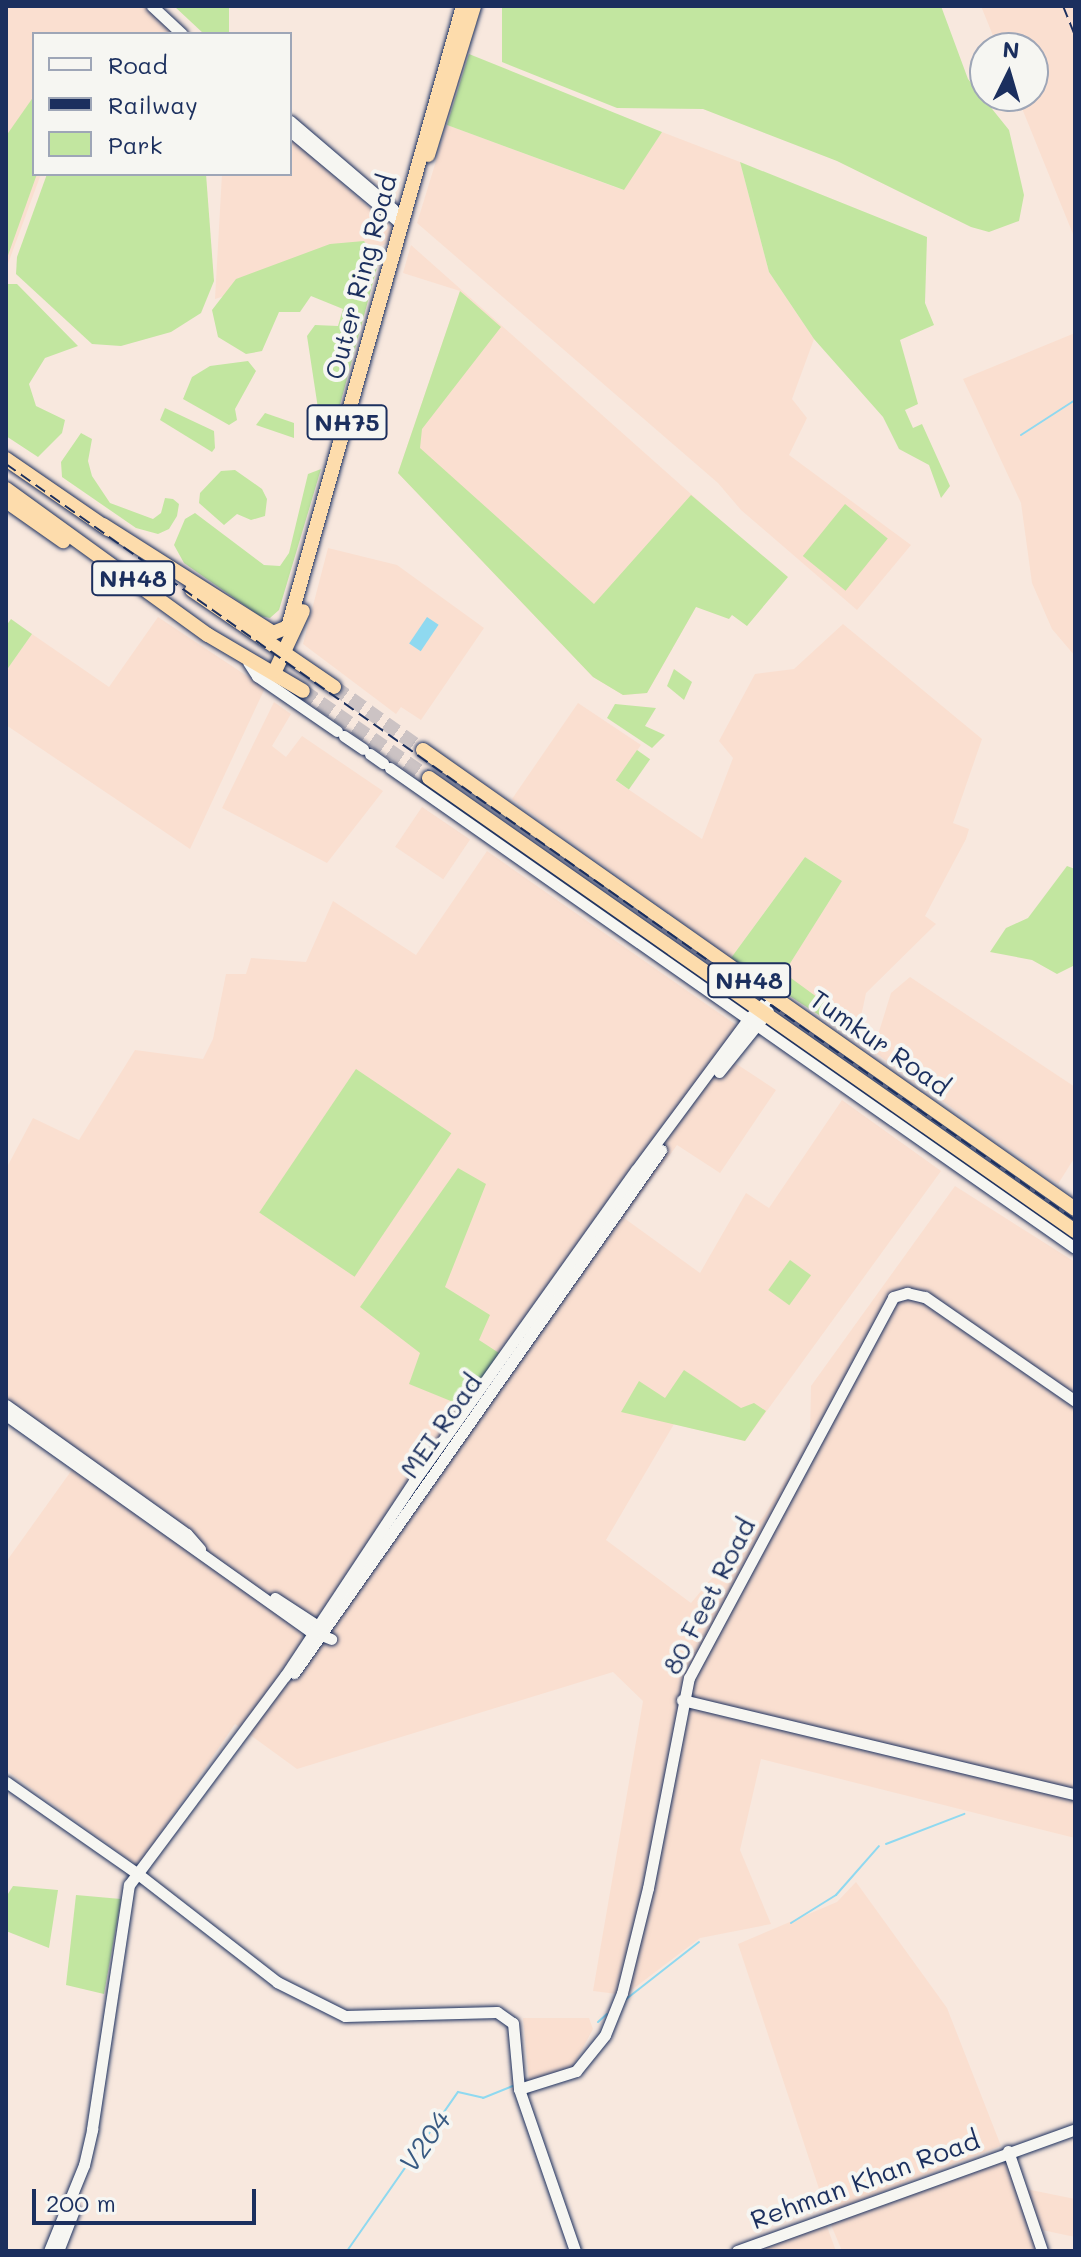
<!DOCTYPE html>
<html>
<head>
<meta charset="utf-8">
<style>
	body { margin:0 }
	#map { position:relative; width:1081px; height:2257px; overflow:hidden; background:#f8e8de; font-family:Mali,sans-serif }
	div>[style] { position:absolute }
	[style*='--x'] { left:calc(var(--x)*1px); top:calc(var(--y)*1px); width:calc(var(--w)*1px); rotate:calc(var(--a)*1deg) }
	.built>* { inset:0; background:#fadfd0; transform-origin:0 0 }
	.green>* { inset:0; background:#c2e6a0; transform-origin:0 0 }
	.water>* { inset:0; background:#8fd9f0; transform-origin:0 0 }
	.stream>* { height:2px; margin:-1px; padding:0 1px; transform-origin:1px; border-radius:1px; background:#8fd9f0 }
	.highway-tunnel>* { height:14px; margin-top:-7px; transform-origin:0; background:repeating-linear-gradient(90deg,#ccc3c4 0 14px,transparent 0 21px) }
	.roads { filter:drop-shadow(0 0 2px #1b2f5e) drop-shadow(0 0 2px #1b2f5e) }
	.secondary>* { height:11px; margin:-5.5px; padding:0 5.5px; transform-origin:5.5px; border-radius:5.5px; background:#f6f6f2 }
	.highway>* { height:14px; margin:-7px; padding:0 7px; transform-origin:7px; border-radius:7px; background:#fddcac }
	.rail>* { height:2px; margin-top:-1px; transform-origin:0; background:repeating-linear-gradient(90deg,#1b2f5e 0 12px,transparent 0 18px) }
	span { translate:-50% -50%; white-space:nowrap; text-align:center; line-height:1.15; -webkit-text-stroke:8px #f6f6f2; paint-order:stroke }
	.shield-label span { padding:2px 6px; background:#f6f6f2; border:2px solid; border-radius:6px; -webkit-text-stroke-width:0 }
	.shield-label { font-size:24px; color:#1b2f5e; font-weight:700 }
	.street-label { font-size:26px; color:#1b2f5e }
	.water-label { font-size:28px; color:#385a82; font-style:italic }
	.frame { position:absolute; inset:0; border:8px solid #1b2f5e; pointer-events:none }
	.legend { position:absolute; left:32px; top:32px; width:260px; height:144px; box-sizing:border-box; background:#f6f6f2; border:2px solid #9ea6b7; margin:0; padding:10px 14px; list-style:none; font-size:24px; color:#1b2f5e }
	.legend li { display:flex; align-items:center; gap:16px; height:40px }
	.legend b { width:40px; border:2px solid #9ea6b7 }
	.north { position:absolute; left:969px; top:32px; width:80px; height:80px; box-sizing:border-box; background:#f6f6f2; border:2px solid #9ea6b7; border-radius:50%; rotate:5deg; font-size:22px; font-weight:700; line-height:32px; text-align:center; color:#1b2f5e }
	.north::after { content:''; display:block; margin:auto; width:28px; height:36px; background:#1b2f5e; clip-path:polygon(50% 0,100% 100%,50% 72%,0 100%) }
	.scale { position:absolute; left:32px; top:2189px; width:224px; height:36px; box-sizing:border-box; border:4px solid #1b2f5e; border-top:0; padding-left:10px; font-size:24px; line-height:28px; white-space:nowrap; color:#1b2f5e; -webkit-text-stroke:6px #f6f6f2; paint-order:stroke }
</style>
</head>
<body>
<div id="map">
	<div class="built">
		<i style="clip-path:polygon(6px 6px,145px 6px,176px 34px,34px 34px,34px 174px,41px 174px,6px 269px)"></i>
		<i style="clip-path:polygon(981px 6px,1075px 6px,1075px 239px,1017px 96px,1033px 96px,1033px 48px,998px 48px)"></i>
		<i style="clip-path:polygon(447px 125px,623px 190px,662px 132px,740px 162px,769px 272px,814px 339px,792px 399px,807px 418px,789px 455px,911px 545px,857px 610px,741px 510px,718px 483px,417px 223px)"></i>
		<i style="clip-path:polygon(290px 137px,393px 229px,389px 243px,215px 299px,222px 174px,290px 174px)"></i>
		<i style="clip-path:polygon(411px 245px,737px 535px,647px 693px,623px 695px,593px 677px,398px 473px,460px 291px,403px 273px)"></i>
		<i style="clip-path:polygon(1075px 333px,1075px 656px,1052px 629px,1032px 583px,1021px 503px,963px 379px)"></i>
		<i style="clip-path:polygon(328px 548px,397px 565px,484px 628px,421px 720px,401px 707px,396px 714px,303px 644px)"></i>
		<i style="clip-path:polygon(158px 617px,265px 688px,190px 849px,6px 725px,6px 671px,32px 634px,109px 687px)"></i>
		<i style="clip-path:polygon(843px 624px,982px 739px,953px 823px,969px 829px,966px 839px,925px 916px,936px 924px,866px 993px,856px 1040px,776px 985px,842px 881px,805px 857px,731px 958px,512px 799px,578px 703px,641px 745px,616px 781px,702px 839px,733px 758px,719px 741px,755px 674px,794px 669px)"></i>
		<i style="clip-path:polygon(274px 702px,291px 714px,272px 746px,286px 757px,302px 736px,383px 791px,327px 863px,222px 808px)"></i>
		<i style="left:422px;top:807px;width:58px;height:48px;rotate:34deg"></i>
		<i style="clip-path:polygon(487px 851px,752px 1036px,735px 1063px,776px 1090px,720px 1173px,677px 1145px,624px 1218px,700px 1273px,746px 1193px,769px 1208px,842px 1100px,941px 1171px,745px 1441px,674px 1424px,606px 1540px,691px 1603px,764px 1516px,810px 1437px,811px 1386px,955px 1186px,1075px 1262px,1075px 1838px,761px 1759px,740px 1850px,771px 1924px,700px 1938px,625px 1995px,593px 1991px,643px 1701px,613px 1672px,297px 1769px,235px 1724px,138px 1866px,6px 1770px,6px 1562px,84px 1453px,6px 1400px,6px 1169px,33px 1118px,79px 1140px,135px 1050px,203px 1059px,213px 1039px,226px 974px,246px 974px,251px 958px,306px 962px,333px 901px,416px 955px)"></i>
		<i style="clip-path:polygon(910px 977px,1075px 1087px,1075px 1157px,1058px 1184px,873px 1051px,891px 993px)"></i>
		<i style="clip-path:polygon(856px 1882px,947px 2008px,1001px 2146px,827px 2213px,738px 1944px,837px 1902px)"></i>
		<i style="clip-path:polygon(523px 2018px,589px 2018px,593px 2029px,572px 2068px,529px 2081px)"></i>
		<i style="clip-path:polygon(1006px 2156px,1038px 2251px,842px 2251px,829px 2220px)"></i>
		<i style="clip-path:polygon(1026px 2189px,1075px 2199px,1075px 2237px,1042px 2230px)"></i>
		<i style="clip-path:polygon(826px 2224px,836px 2251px,745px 2251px)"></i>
	</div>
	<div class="green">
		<i style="clip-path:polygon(174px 6px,229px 6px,229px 34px,204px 34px)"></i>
		<i style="clip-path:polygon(502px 6px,941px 6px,968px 79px,1009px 130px,1024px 195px,1019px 221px,989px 232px,971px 227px,837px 161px,703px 109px,617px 108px,502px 62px)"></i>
		<i style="clip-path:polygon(469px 54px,662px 132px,624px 190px,447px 125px)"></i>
		<i style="clip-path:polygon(34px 96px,37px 174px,6px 261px,6px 136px)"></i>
		<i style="clip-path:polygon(740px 162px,927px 237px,925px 303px,934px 325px,900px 340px,918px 404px,905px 410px,913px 428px,922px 424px,950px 486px,941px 498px,929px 465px,899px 449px,883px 417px,814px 339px,769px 272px)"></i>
		<i style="clip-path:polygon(47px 174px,206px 174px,214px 281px,201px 313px,171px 332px,121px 346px,92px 344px,16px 274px,17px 257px)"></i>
		<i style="clip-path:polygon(364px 241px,379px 260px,334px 427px,328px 429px,319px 415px,307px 336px,315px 325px,338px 326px,343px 309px,311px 296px,300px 312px,279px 312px,262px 351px,246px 354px,218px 337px,212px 310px,236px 279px,330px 244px)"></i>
		<i style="clip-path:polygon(6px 284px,17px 284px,78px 346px,45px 358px,29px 384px,36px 406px,65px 420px,62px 433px,38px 457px,6px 436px)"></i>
		<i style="clip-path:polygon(460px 291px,501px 327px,422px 429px,420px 448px,594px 604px,691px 495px,788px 577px,747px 626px,732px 615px,729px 619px,696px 607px,647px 693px,623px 695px,593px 677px,398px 473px)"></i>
		<i style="clip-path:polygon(248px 361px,256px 371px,235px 409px,237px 420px,229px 425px,183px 399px,192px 377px,210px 366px)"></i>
		<i style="clip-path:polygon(165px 408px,214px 431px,215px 448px,212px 452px,160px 420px)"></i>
		<i style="clip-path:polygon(265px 413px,294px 423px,294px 438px,256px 425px)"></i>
		<i style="clip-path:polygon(81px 433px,92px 439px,88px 461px,92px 476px,110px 503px,153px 519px,161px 513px,165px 498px,173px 499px,179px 504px,177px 516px,169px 529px,158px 534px,136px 528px,62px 477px,61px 462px)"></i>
		<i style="clip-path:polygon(321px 469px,279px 610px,270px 618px,260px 616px,184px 563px,174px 545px,185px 519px,195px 513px,264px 565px,280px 566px,289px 553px,308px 474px)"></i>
		<i style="clip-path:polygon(235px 470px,262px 489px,267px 499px,265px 516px,251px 520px,237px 514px,224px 525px,199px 503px,200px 493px,221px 471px)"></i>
		<i style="left:845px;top:504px;width:55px;height:67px;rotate:39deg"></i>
		<i style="clip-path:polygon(11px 619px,32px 634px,6px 671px,6px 626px)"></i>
		<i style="clip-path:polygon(674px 669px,692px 682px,684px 700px,667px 686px)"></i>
		<i style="clip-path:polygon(615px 704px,656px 708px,645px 726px,665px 735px,652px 748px,607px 718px)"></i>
		<i style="left:637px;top:750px;width:16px;height:37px;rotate:35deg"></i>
		<i style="clip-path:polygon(805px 857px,842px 881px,784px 973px,836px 1011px,822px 1017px,731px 958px)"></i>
		<i style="clip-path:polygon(1067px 866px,1075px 869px,1075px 965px,1057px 974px,1032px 960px,990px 952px,1006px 928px,1028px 918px)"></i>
		<i style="left:356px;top:1069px;width:115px;height:173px;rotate:34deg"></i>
		<i style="clip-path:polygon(458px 1168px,486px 1184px,445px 1287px,490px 1315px,479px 1340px,499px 1353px,463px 1406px,409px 1384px,420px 1353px,360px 1307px)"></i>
		<i style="left:790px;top:1260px;width:26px;height:37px;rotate:36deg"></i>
		<i style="clip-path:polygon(684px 1370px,741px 1408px,754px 1403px,766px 1411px,745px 1441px,621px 1412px,639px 1381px,665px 1398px)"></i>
		<i style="clip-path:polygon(13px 1886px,58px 1890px,49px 1948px,6px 1931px,6px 1897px)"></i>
		<i style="clip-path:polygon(76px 1895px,121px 1899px,104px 1994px,66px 1985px)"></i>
	</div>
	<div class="water">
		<i style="left:427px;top:617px;width:14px;height:32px;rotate:34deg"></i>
	</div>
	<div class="stream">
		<i style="--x:1021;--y:435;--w:64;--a:-32.9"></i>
		<i style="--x:886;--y:1844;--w:84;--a:-21"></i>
		<i style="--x:791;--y:1923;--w:53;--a:-31.9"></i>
		<i style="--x:836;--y:1895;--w:65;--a:-48.7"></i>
		<i style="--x:625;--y:2000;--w:94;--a:-38.1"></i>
		<i style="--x:598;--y:2022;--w:12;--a:-42"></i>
		<i style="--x:347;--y:2251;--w:194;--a:-55.1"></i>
		<i style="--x:458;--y:2092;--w:26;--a:13"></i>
		<i style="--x:483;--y:2098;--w:32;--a:-22"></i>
	</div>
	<div class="highway-tunnel">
		<i style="--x:334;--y:687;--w:109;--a:35.3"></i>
		<i style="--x:303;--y:691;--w:153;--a:34.6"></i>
	</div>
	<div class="roads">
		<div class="secondary">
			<i style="--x:152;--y:6;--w:41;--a:43"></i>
			<i style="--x:290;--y:121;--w:135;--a:40.5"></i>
			<i style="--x:393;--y:209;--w:15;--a:67"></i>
			<i style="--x:290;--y:131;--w:142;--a:39.9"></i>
			<i style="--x:248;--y:662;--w:17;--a:57"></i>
			<i style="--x:257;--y:676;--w:97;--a:34.5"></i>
			<i style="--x:344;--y:736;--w:23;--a:34"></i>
			<i style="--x:370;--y:754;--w:16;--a:35"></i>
			<i style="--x:390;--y:768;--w:836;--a:35.02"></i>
			<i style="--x:719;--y:1072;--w:78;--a:-51.2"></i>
			<i style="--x:6;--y:1405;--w:222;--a:35.5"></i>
			<i style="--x:187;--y:1534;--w:20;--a:49"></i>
			<i style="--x:6;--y:1415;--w:372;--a:35.4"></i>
			<i style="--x:309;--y:1630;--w:24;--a:22"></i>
			<i style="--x:275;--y:1598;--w:55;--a:33.1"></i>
			<i style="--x:294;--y:1673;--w:639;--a:-54.94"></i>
			<i style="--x:682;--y:1700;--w:404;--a:13.5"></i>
			<i style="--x:6;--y:1782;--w:161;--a:34.9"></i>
			<i style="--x:138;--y:1874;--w:176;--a:37.8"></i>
			<i style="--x:277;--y:1982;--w:76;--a:26.6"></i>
			<i style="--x:345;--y:2016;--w:152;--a:-1.5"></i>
			<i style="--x:497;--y:2012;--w:19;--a:35"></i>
			<i style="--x:513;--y:2023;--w:66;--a:84.8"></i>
			<i style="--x:519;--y:2089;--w:171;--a:70.9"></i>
			<i style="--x:519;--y:2089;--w:60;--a:-17.5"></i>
			<i style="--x:576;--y:2071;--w:46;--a:-51.1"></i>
			<i style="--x:605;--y:2035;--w:45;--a:-68"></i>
			<i style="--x:622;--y:1993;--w:108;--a:-76.1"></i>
			<i style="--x:648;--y:1888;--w:214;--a:-79"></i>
			<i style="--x:689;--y:1678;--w:432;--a:-61.8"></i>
			<i style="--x:893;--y:1297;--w:15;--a:-16"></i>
			<i style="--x:907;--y:1293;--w:18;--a:13"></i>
			<i style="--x:925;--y:1297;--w:183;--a:34.7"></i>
			<i style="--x:1008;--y:2151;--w:106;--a:71.2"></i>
			<i style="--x:49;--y:2251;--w:93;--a:-67.9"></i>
			<i style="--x:84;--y:2165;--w:37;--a:-77"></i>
			<i style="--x:92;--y:2129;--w:247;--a:-81.4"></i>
			<i style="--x:129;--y:1885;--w:261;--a:-53.3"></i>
			<i style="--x:285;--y:1676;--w:234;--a:-56.5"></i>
			<i style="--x:414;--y:1481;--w:382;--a:-54.5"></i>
			<i style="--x:636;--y:1170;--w:188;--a:-53.4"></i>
			<i style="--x:748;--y:1019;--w:33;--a:-44"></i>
			<i style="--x:58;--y:2251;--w:44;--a:-68.7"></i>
			<i style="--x:737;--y:2251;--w:359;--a:-19.8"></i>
		</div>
		<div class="highway">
			<i style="--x:428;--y:155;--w:156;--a:-72.8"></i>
			<i style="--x:6;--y:459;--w:124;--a:34.5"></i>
			<i style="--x:6;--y:489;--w:249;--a:35.9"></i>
			<i style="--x:208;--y:635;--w:110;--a:30.5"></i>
			<i style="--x:6;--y:501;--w:70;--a:35.1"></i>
			<i style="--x:103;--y:525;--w:201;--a:32.4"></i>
			<i style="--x:273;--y:633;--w:16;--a:-22"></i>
			<i style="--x:288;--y:627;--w:645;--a:-74.26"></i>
			<i style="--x:192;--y:590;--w:172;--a:34.3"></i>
			<i style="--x:275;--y:671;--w:66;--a:-65"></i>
			<i style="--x:423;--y:750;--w:797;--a:35.15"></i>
			<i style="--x:429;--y:778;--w:789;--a:35.04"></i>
		</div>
	</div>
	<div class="rail">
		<i style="--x:1063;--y:6;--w:31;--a:68"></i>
		<i style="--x:6;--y:464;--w:1309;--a:35.27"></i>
	</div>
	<div class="shield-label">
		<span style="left:347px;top:422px">NH75</span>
		<span style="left:133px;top:578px">NH48</span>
		<span style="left:749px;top:980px">NH48</span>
	</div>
	<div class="street-label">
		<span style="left:361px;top:277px;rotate:-75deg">Outer Ring Road</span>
		<span style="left:880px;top:1043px;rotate:35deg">Tumkur Road</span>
		<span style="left:441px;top:1426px;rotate:-55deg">MEI Road</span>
		<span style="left:709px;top:1596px;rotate:-63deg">80 Feet Road</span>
		<span style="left:865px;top:2180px;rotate:-20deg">Rehman Khan Road</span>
	</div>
	<div class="water-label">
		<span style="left:424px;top:2141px;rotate:-55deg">V204</span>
	</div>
	<div class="frame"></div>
	<ul class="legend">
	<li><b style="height:10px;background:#f6f6f2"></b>Road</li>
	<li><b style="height:10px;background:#1b2f5e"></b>Railway</li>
	<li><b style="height:22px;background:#c2e6a0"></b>Park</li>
	</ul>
	<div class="north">N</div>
	<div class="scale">200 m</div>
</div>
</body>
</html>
